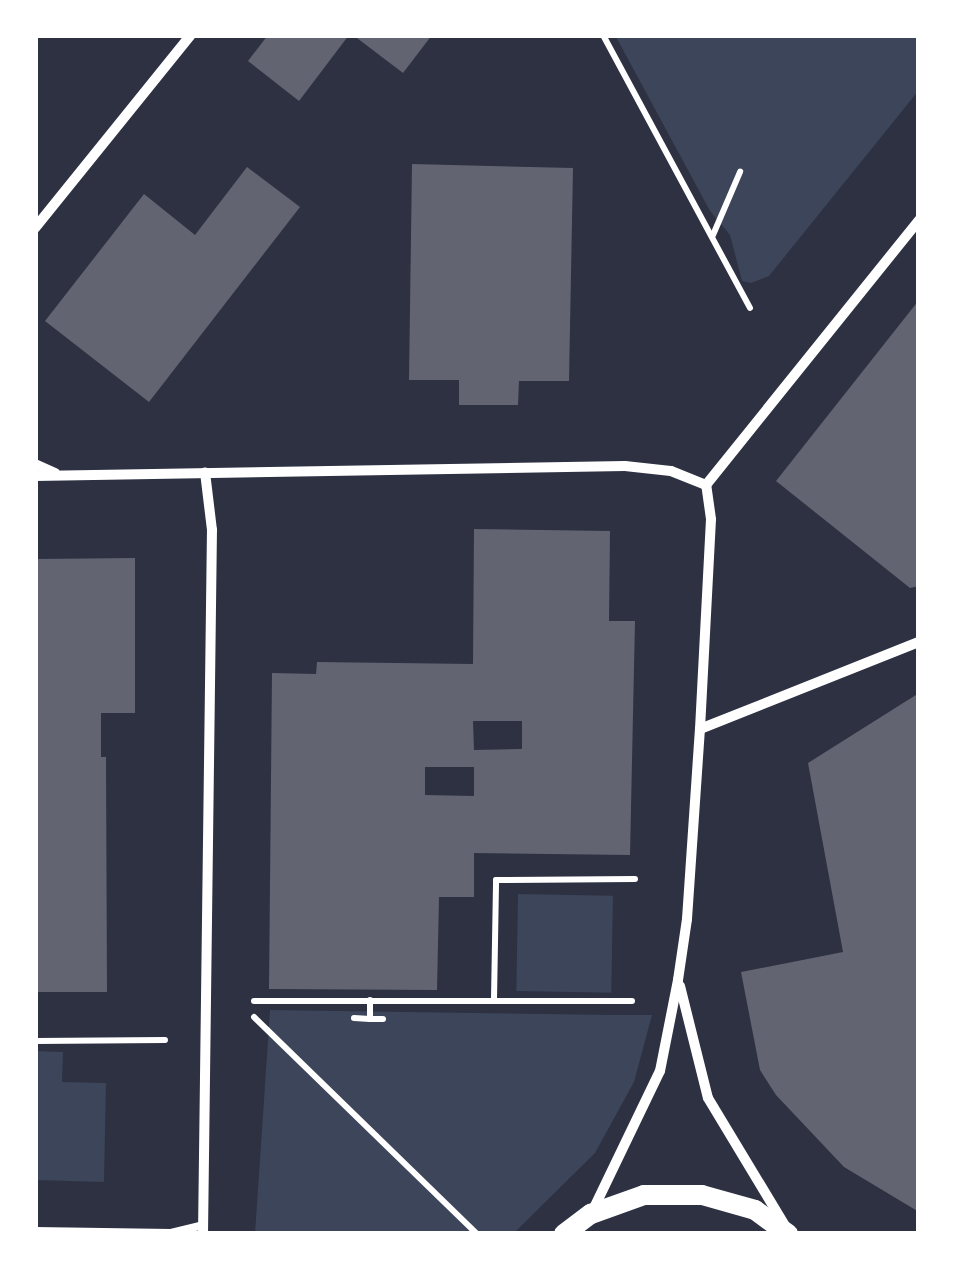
<!DOCTYPE html>
<html>
<head>
<meta charset="utf-8">
<style>
	body { margin:0 }
	#map { position:relative; width:954px; height:1269px; overflow:hidden; background:#2d3142; font-family:"Roboto Serif",serif }
	div>[style] { position:absolute }
	[style*='--x'] { left:calc(var(--x)*1px); top:calc(var(--y)*1px); width:calc(var(--w)*1px); rotate:calc(var(--a)*1deg) }
	.green>* { inset:0; background:#3c4559; transform-origin:0 0 }
	.building>* { inset:0; background:#626471 }
	.path>* { height:6px; margin:-3px; padding:0 3px; transform-origin:3px; border-radius:3px; background:#fff }
	.service>* { height:8px; margin:-4px; padding:0 4px; transform-origin:4px; border-radius:4px; background:#fff }
	.minor>* { height:10px; margin:-5px; padding:0 5px; transform-origin:5px; border-radius:5px; background:#fff }
	.secondary>* { height:20px; margin:-10px; padding:0 10px; transform-origin:10px; border-radius:10px; background:#fff }
	span { translate:-50% -50%; white-space:nowrap; text-align:center; line-height:1.15; -webkit-text-stroke:10px #fff; paint-order:stroke }
	.frame { position:absolute; inset:0; border:38px solid #fff; pointer-events:none }
</style>
</head>
<body>
<div id="map">
	<div class="green">
		<i style="clip-path:polygon(615px 35px,919px 35px,919px 90px,769px 276px,751px 283px,742px 281px,730px 235px,710px 211px)"></i>
		<i style="left:518px;top:894px;width:95px;height:97px;rotate:1deg"></i>
		<i style="clip-path:polygon(270px 1010px,614px 1015px,652px 1015px,634px 1082px,595px 1153px,513px 1234px,255px 1234px)"></i>
		<i style="clip-path:polygon(35px 1051px,63px 1052px,62px 1082px,106px 1083px,104px 1182px,35px 1180px)"></i>
	</div>
	<div class="building">
		<i style="clip-path:polygon(268px 35px,349px 35px,299px 101px,248px 61px)"></i>
		<i style="clip-path:polygon(353px 35px,432px 35px,403px 73px)"></i>
		<i style="clip-path:polygon(412px 164px,573px 168px,569px 381px,519px 381px,518px 405px,459px 405px,459px 380px,409px 380px)"></i>
		<i style="clip-path:polygon(247px 167px,300px 207px,149px 402px,45px 321px,144px 194px,195px 235px)"></i>
		<i style="clip-path:polygon(919px 300px,919px 586px,910px 588px,776px 481px)"></i>
		<i style="clip-path:polygon(evenodd,474px 529px,610px 531px,609px 621px,635px 621px,630px 855px,474px 853px,474px 897px,439px 897px,437px 990px,269px 989px,272px 673px,316px 674px,317px 662px,473px 664px,474px 529px,473px 721px,522px 721px,522px 749px,474px 750px,473px 721px,474px 529px,425px 767px,474px 767px,474px 796px,425px 795px,425px 767px)"></i>
		<i style="clip-path:polygon(135px 558px,135px 713px,101px 713px,101px 757px,106px 757px,107px 992px,35px 992px,35px 559px)"></i>
		<i style="clip-path:polygon(919px 693px,919px 1212px,844px 1167px,776px 1095px,760px 1070px,741px 972px,843px 952px,808px 763px)"></i>
	</div>
	<div class="path">
		<i style="--x:603;--y:35;--w:310;--a:61.7"></i>
		<i style="--x:713;--y:235;--w:69;--a:-66.8"></i>
		<i style="--x:494;--y:999;--w:119;--a:-89"></i>
		<i style="--x:496;--y:880;--w:139;--a:-0.4"></i>
		<i style="--x:254;--y:1001;--w:378;--a:0"></i>
		<i style="--x:254;--y:1017;--w:311;--a:44.2"></i>
		<i style="--x:354;--y:1018;--w:16;--a:4"></i>
		<i style="--x:370;--y:1019;--w:19;--a:-90"></i>
		<i style="--x:370;--y:1019;--w:13;--a:0"></i>
		<i style="--x:35;--y:1041;--w:130;--a:-0.4"></i>
	</div>
	<div class="service">
		<i style="--x:35;--y:1231;--w:136;--a:0.8"></i>
		<i style="--x:171;--y:1233;--w:33;--a:-14"></i>
	</div>
	<div class="minor">
		<i style="--x:35;--y:228;--w:248;--a:-51.1"></i>
		<i style="--x:35;--y:464;--w:22;--a:24"></i>
		<i style="--x:35;--y:476;--w:590;--a:-0.97"></i>
		<i style="--x:625;--y:466;--w:46;--a:6.2"></i>
		<i style="--x:671;--y:471;--w:38;--a:22"></i>
		<i style="--x:700;--y:729;--w:236;--a:-21.7"></i>
		<i style="--x:680;--y:986;--w:115;--a:76"></i>
		<i style="--x:708;--y:1098;--w:147;--a:58.9"></i>
		<i style="--x:593;--y:1210;--w:154;--a:-64.3"></i>
		<i style="--x:660;--y:1071;--w:93;--a:-78.8"></i>
		<i style="--x:678;--y:980;--w:62;--a:-81.6"></i>
		<i style="--x:687;--y:919;--w:190;--a:-86.1"></i>
		<i style="--x:700;--y:729;--w:210;--a:-87"></i>
		<i style="--x:711;--y:519;--w:34;--a:-98"></i>
		<i style="--x:706;--y:485;--w:340;--a:-51.2"></i>
		<i style="--x:203;--y:1234;--w:704;--a:-89.27"></i>
		<i style="--x:212;--y:530;--w:58;--a:-96.9"></i>
	</div>
	<div class="secondary">
		<i style="--x:564;--y:1234;--w:34;--a:-37"></i>
		<i style="--x:591;--y:1214;--w:56;--a:-19.7"></i>
		<i style="--x:644;--y:1195;--w:58;--a:0"></i>
		<i style="--x:702;--y:1195;--w:55;--a:15.8"></i>
		<i style="--x:755;--y:1210;--w:41;--a:36"></i>
	</div>
	<div class="frame"></div>
</div>
</body>
</html>
